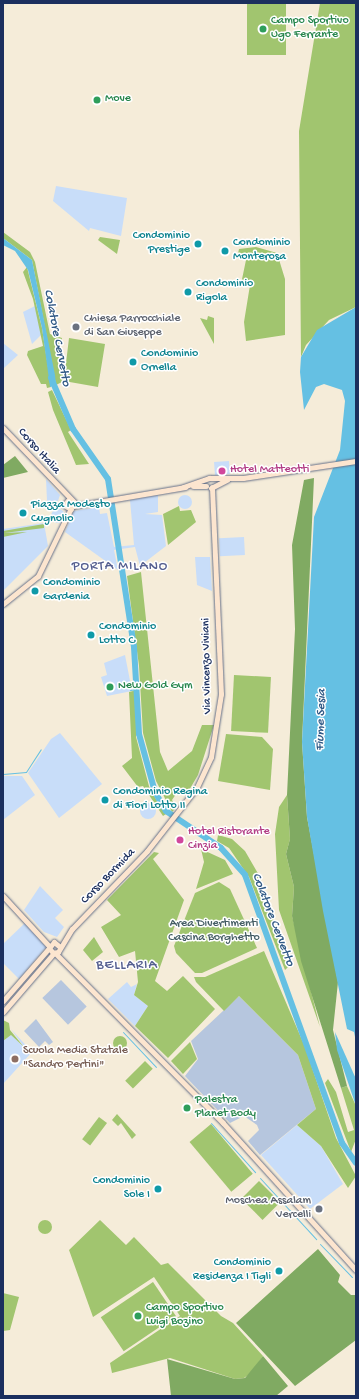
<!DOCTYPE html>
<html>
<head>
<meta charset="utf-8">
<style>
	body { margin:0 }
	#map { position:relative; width:359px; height:1399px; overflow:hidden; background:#f5ecd9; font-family:"Gochi Hand",sans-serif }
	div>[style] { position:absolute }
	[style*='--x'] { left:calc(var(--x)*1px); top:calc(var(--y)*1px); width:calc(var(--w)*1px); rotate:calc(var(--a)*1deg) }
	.built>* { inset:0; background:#c8ddf9; transform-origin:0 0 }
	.round { border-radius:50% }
	.industrial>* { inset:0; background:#b6c6de; transform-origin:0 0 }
	.green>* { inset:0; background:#a1c56f; transform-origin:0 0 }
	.forest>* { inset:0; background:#80aa62 }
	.water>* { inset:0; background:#65c0e3 }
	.stream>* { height:1px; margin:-0.5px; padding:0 0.5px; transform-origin:0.5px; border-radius:0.5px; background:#65c0e3 }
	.river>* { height:6px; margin:-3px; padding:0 3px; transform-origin:3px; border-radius:3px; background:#65c0e3 }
	.roads { filter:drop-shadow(0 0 1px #677189) drop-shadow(0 0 1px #677189) }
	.secondary>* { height:5px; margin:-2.5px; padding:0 2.5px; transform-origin:2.5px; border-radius:2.5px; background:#fce5cf }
	.dots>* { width:11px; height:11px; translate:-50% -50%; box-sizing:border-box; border:2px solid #fff; border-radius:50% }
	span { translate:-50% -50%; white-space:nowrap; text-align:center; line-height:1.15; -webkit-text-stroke:3px #fff; paint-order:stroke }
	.leisure-label { font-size:12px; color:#27864d }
	.left { translate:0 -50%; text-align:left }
	.culture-label { font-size:12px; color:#0d838f }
	.right { translate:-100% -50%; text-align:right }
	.worship-label { font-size:12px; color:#5b616d }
	.street-label { font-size:12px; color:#1b2f5e }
	.hotel-label { font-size:12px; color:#b23c85 }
	.park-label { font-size:12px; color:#435c63 }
	.education-label { font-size:12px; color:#785e54 }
	.water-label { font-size:13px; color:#315a86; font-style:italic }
	.quarter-label { font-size:14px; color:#555f90; letter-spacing:1px }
	.frame { position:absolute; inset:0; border:4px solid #1b2f5e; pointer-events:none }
</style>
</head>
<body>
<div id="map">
	<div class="built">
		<i style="clip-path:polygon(56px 186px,127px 198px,121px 236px,90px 228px,89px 231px,53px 201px)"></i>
		<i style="clip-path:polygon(35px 306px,41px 335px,32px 344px,23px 312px)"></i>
		<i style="clip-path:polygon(3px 343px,18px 355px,3px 369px)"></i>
		<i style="left:229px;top:461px;width:13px;height:15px;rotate:86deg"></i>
		<i style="clip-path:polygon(46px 479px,60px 495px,58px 501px,47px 501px)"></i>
		<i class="round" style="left:178px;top:495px;width:14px;height:14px"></i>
		<i style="clip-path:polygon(158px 495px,158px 512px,145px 514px,162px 515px,166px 546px,140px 566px,135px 547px,114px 550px,118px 570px,65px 532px,74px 511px,99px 507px,100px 514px,107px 513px,114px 547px,134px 545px,130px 500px)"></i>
		<i class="round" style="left:51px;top:509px;width:14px;height:14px"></i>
		<i style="clip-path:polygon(44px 523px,48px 546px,3px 591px,3px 529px)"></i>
		<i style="left:244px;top:537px;width:18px;height:25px;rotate:87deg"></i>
		<i style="clip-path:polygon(195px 557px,210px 557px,212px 591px,197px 585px)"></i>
		<i style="clip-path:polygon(125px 655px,132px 691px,107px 696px,101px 677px,107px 675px,104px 663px)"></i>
		<i style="clip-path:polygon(60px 733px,102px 784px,59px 818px,28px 773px,51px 739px)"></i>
		<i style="clip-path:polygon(3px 776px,22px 776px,35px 795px,3px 820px)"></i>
		<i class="round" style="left:140px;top:803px;width:16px;height:16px"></i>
		<i style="clip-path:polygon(40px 886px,63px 910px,55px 918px,64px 927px,57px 937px,44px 932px,24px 910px)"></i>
		<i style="clip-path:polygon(25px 923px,46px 947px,19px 979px,3px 963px,3px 944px)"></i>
		<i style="clip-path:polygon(127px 982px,131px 987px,137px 984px,134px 995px,148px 1006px,135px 1026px,108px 999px)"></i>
		<i style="clip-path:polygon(11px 1029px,32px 1052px,3px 1084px,3px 1041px,11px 1035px,24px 1047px)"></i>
		<i style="clip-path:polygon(297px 1125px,321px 1146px,343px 1184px,310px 1209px,261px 1155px)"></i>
	</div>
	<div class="industrial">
		<i style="left:61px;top:980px;width:37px;height:26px;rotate:46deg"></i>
		<i style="clip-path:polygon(239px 996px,298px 1055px,316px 1109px,260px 1155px,248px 1141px,259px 1130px,257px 1125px,244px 1116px,230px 1123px,185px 1076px,198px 1059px,191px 1041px)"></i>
		<i style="clip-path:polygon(36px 1019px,53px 1042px,49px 1045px,45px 1041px,39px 1047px,24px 1031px)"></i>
	</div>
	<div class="green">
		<i style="left:247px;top:3px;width:39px;height:52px"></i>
		<i style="clip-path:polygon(320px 3px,356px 3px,356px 307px,329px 320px,306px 345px,301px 357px,299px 131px)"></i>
		<i style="clip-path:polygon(3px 232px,30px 252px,35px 262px,50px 334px,62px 338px,58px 366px,66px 367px,64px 380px,69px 338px,105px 344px,98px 387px,64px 381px,56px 385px,32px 260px,3px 238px)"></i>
		<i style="clip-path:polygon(100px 237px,120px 240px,117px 254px,98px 240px)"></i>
		<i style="clip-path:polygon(256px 247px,277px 253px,285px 279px,285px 335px,246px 341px,244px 322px,250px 285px,241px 284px,246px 260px,237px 258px,239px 249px)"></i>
		<i style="clip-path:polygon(27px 267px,42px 328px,51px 387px,47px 388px,46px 384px,41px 384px,27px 355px,28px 351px,43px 346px,33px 299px,23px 272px)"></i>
		<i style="clip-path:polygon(208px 316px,214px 318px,214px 344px,200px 318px,207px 320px)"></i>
		<i style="clip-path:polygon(52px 390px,71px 430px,68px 432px,89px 464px,76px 465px,53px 410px,48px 392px)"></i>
		<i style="clip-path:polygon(179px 506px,180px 511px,191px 510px,196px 522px,168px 545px,163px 514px)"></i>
		<i style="clip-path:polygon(44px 524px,44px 528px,4px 533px,27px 532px,3px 537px,3px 531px)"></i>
		<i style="clip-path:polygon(141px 572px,160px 752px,168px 771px,192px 751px,202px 725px,214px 725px,198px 775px,188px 792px,180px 788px,172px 800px,176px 808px,172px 812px,156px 781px,143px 733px,139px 666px,127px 576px)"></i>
		<i style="left:234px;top:675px;width:37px;height:56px;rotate:3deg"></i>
		<i style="clip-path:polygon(137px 690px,136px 737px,150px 790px,166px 814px,163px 816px,143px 786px,138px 787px,122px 766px,132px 758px,129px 692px)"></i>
		<i style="clip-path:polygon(226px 734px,262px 737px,273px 749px,270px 790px,218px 781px)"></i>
		<i style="clip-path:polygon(287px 795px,290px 839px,286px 854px,294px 887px,292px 916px,320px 1027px,279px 910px,275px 834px,279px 807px)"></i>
		<i style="clip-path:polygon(218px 835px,232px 839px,245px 851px,260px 877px,288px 967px,285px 970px,249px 877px,229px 848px,217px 841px)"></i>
		<i style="clip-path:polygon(201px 849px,225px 860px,233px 874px,196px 889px,204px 862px)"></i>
		<i style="clip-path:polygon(154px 852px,159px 853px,153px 859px,184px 900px,155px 981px,167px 991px,183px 976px,215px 1009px,168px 1058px,135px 1026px,148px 1006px,134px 995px,138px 982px,135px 951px,119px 957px,101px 927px,121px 915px,107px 900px)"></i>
		<i style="clip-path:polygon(219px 882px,230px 889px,257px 948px,202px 973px,195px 973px,176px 953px,174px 946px,195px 893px)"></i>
		<i style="clip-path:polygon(94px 937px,103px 952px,92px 961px,83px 950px)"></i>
		<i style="clip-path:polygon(264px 951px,305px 1047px,336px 1138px,356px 1176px,348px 1188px,321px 1146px,297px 1125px,316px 1109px,298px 1055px,239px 996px,224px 1011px,196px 982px,194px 977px,205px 977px)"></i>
		<i style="clip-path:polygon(3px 1020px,9px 1023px,10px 1030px,24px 1047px,11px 1035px,3px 1041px)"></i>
		<i class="round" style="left:113px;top:1036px;width:14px;height:14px"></i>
		<i style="clip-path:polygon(190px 1042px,197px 1059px,183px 1074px,171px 1061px)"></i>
		<i style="left:145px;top:1061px;width:11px;height:28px;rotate:45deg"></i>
		<i style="clip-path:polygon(328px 1079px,336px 1092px,348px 1132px,354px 1130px,341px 1088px,347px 1086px,356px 1106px,356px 1139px,351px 1152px,325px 1083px)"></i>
		<i style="clip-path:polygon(117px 1114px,136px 1135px,132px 1139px,121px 1123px,118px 1126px,112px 1120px)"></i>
		<i style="left:99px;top:1117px;width:10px;height:28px;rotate:37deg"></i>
		<i style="left:211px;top:1124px;width:65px;height:28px;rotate:50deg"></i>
		<i style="left:259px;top:1181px;width:30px;height:25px;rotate:45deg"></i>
		<i class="round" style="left:38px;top:1220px;width:14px;height:14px"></i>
		<i style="clip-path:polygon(100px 1220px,126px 1245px,134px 1237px,161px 1265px,168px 1263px,221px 1316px,233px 1323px,263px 1356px,251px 1373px,244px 1378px,235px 1379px,170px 1358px,112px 1373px,110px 1363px,180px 1316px,154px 1277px,93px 1317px,69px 1250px)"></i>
		<i style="left:153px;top:1282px;width:41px;height:63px;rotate:56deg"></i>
		<i style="clip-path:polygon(3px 1293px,19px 1297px,10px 1330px,3px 1331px)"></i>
	</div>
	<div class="forest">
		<i style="clip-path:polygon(15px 456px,28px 472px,3px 478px,3px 465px)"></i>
		<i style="clip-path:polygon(314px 478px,302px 742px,307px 817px,338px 982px,333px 1030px,347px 1086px,341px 1088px,301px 961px,292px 916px,294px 887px,286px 854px,290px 839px,287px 795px,295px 629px,292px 545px,304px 480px)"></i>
		<i style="clip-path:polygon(318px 1249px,340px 1275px,338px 1282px,351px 1295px,356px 1295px,356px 1340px,295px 1386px,236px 1323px)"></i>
		<i style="clip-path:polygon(263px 1356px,288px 1386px,276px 1396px,171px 1396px,167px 1359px,235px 1379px,245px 1378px)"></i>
	</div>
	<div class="water">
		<i style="clip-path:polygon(3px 238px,32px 260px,55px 375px,56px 385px,50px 387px,42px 328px,28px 270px,15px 251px,3px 245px)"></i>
		<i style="clip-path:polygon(356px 307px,356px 1042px,354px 1032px,347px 1029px,323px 911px,307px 817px,302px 742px,314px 517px,340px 450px,345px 401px,342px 390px,324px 384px,316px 387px,304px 410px,300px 372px,301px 357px,317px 330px)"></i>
		<i style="clip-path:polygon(335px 1032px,356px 1079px,356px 1106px,337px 1050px)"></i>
	</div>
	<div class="stream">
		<i style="--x:130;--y:690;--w:8;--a:-7"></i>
		<i style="--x:3;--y:774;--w:23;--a:-5"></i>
		<i style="--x:26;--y:772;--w:27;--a:-57"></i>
		<i style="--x:123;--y:1032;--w:48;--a:46.7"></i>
		<i style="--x:211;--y:1123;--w:66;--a:48.1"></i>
		<i style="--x:260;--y:1178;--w:83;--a:47.4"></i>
		<i style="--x:320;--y:1244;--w:46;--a:45.9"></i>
		<i style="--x:356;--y:1281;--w:1;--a:90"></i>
	</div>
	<div class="river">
		<i style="--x:51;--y:378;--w:56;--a:66.7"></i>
		<i style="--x:73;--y:429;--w:61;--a:55"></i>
		<i style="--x:108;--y:479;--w:170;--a:81.2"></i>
		<i style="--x:134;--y:647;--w:87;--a:86.7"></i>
		<i style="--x:139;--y:734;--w:60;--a:74.6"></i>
		<i style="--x:155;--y:792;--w:22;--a:60"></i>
		<i style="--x:166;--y:811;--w:66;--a:33.9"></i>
		<i style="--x:221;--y:848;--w:36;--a:48"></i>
		<i style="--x:245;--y:875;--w:285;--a:70.1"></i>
		<i style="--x:342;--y:1143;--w:24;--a:55"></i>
	</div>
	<div class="roads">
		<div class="secondary">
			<i style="--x:3;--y:428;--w:103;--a:46.2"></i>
			<i style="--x:193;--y:486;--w:13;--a:0"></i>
			<i style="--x:183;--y:487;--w:28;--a:-19"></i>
			<i style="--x:209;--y:478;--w:34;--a:0"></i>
			<i style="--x:243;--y:478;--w:114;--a:-8.6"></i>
			<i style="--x:211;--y:488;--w:18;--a:-27"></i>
			<i style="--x:69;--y:499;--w:8;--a:130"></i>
			<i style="--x:64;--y:505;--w:8;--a:30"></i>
			<i style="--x:74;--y:506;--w:113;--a:-9.7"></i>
			<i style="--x:3;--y:604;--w:45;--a:-38.7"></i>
			<i style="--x:38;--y:576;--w:82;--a:-64.1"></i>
			<i style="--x:3;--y:896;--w:68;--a:47.4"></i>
			<i style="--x:60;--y:947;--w:8;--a:-140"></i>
			<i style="--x:54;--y:942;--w:8;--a:130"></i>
			<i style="--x:49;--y:948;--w:6;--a:51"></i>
			<i style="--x:53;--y:953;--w:5;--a:-11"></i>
			<i style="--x:58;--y:952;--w:27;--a:-59"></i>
			<i style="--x:72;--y:929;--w:108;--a:-46.1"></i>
			<i style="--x:147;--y:851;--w:81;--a:-52"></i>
			<i style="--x:197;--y:787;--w:33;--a:-65"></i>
			<i style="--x:211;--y:757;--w:64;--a:-81"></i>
			<i style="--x:221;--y:694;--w:207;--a:-92.5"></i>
			<i style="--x:55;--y:953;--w:239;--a:45.3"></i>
			<i style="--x:223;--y:1123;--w:198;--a:47.9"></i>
			<i style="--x:3;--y:1001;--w:70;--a:-49"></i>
			<i style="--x:3;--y:1012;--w:78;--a:-49.2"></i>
		</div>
	</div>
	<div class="dots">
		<i style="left:263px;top:29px;background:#2e9e5b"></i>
		<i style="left:97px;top:100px;background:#2e9e5b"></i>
		<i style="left:198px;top:244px;background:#0f9aa8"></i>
		<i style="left:225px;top:251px;background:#0f9aa8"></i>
		<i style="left:188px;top:292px;background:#0f9aa8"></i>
		<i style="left:76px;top:327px;background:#6b7280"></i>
		<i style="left:133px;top:362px;background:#0f9aa8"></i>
		<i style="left:222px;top:471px;background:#d1479c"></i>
		<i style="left:23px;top:513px;background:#0f9aa8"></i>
		<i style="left:35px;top:591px;background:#0f9aa8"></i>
		<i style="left:91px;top:635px;background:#0f9aa8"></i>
		<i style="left:110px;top:687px;background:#2e9e5b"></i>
		<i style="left:105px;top:800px;background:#0f9aa8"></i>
		<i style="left:180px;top:840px;background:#d1479c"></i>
		<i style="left:15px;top:1059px;background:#8d6e63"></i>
		<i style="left:187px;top:1108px;background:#2e9e5b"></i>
		<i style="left:158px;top:1189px;background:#0f9aa8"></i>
		<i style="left:319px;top:1209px;background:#6b7280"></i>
		<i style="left:279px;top:1271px;background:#0f9aa8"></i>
		<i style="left:138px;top:1316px;background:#2e9e5b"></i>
	</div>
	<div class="leisure-label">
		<span class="left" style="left:271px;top:29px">Campo Sportivo<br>Ugo Ferrante</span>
		<span class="left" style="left:105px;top:100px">Move</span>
		<span class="left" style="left:118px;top:687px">New Gold Gym</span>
		<span class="left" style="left:195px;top:1108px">Palestra<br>Planet Body</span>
		<span class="left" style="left:146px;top:1316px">Campo Sportivo<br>Luigi Bozino</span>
	</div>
	<div class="culture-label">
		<span class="right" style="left:190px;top:244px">Condominio<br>Prestige</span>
		<span class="left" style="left:233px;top:251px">Condominio<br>Monterosa</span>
		<span class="left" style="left:196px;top:292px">Condominio<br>Rigola</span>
		<span class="left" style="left:141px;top:362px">Condominio<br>Ornella</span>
		<span class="left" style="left:31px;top:513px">Piazza Modesto<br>Cugnolio</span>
		<span class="left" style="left:43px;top:591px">Condominio<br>Gardenia</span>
		<span class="left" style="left:99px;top:635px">Condominio<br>Lotto C</span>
		<span class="left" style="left:113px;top:800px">Condominio Regina<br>di Fiori Lotto II</span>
		<span class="right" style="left:150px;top:1189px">Condominio<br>Sole I</span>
		<span class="right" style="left:271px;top:1271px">Condominio<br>Residenza I Tigli</span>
	</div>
	<div class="worship-label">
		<span class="left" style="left:84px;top:327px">Chiesa Parrocchiale<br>di San Giuseppe</span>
		<span class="right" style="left:311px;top:1209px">Moschea Assalam<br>Vercelli</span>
	</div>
	<div class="street-label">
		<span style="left:38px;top:452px;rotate:48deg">Corso Italia</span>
		<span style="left:208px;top:666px;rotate:-91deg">Via Vincenzo Viviani</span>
		<span style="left:109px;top:877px;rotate:-46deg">Corso Bormida</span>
	</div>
	<div class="hotel-label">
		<span class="left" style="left:230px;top:471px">Hotel Matteotti</span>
		<span class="left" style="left:188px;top:840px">Hotel Ristorante<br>Cinzia</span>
	</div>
	<div class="park-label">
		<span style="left:214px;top:932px">Area Divertimenti<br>Cascina Borghetto</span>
	</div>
	<div class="education-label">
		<span class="left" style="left:23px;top:1059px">Scuola Media Statale<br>"Sandro Pertini"</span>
	</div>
	<div class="water-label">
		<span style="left:56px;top:338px;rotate:79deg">Colatore Cervetto</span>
		<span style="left:322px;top:720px;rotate:-88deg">Fiume Sesia</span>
		<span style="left:272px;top:920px;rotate:69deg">Colatore Cervetto</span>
	</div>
	<div class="quarter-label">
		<span style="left:120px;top:567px">PORTA MILANO</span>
		<span style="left:127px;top:966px">BELLARIA</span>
	</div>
	<div class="frame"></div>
</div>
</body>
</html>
